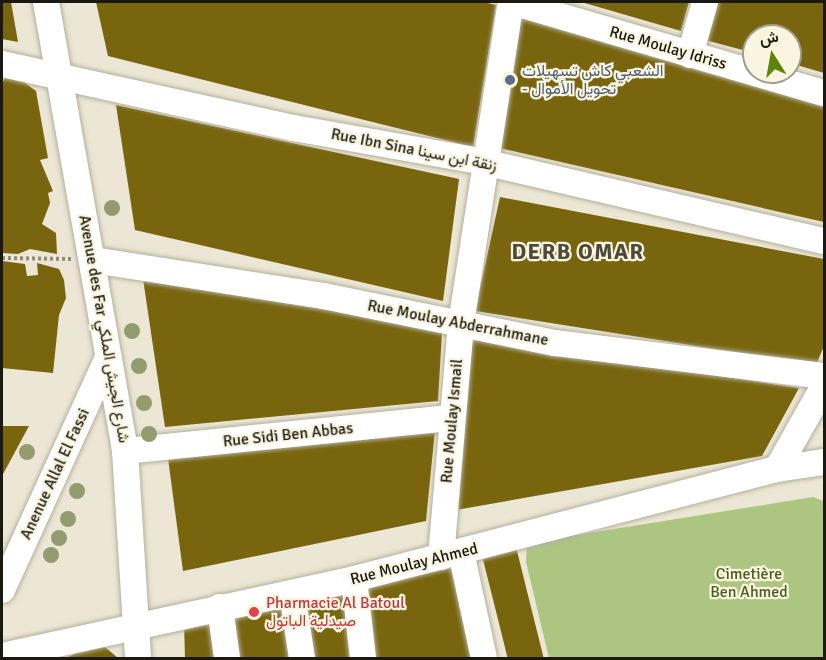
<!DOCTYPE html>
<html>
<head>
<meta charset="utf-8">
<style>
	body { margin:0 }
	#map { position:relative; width:826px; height:660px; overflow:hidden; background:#ece7d4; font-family:Signika,Vazirmatn,sans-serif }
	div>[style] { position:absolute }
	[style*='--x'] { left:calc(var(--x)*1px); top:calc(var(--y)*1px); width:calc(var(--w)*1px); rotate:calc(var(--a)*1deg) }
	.green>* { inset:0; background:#acc682 }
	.building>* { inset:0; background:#78650d; transform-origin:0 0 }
	.path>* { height:4px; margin-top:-2px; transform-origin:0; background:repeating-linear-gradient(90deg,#8e8b7d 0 3px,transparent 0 6px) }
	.roads { filter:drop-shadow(0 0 2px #b4af9d) drop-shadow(0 0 2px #b4af9d) }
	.minor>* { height:26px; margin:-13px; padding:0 13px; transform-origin:13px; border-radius:13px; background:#fff }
	.trees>* { width:16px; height:16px; margin:-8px; border-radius:50%; background:#929c6f }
	.dots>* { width:16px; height:16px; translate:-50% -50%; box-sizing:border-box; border:3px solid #f9f5e1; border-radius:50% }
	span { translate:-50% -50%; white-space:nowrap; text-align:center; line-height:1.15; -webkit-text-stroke:4.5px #f9f5e1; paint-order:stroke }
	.street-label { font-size:16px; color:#1a1811 }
	.service-label { font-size:16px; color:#4e5e75 }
	.left { translate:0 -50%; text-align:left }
	.park-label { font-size:16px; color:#495e1d }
	.health-label { font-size:16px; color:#be3a42 }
	.district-label { font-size:22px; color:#4d4a39; font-weight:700; letter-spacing:1.5px }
	.frame { position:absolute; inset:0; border:3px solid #1a1811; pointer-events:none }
	.north { position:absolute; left:742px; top:24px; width:60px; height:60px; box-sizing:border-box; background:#f9f5e1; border:2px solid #a09d8e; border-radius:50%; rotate:349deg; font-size:16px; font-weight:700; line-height:24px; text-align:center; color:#1a1811 }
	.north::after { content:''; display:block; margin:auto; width:21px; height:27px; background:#5d8407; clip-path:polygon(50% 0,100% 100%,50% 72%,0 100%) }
</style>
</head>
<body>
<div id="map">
	<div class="green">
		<i style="clip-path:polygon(813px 497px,824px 501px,824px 658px,549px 658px,526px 562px,527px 543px)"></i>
	</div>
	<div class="building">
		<i style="clip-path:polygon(2px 2px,11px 2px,18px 42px,2px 39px)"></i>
		<i style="clip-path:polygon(96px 2px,484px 2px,496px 5px,473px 147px,108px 56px)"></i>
		<i style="clip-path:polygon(581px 2px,689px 2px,681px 31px)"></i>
		<i style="clip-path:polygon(715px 2px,824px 2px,824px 73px,790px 63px,790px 36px,754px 36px,754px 53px,705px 40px)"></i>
		<i style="clip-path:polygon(521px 12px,824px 102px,824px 222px,499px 148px)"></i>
		<i style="clip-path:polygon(6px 76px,17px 77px,36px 91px,48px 158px,40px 160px,53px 191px,48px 193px,50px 203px,42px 224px,56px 233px,57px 254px,30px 249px,18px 254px,2px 253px,2px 84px)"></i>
		<i style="clip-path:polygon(116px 105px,459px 179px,443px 301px,135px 230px)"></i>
		<i style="clip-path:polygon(500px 197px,824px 259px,824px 346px,816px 365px,475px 311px)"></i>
		<i style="clip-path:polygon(2px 261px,25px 264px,27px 276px,38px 275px,37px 263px,59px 269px,64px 280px,66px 298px,59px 315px,53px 373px,2px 368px)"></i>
		<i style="clip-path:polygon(142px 272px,442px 333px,438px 401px,165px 427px)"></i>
		<i style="clip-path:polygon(473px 339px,799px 388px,762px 456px,456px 510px)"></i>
		<i style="clip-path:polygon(2px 426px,29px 426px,2px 476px)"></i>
		<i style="clip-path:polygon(435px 430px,426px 521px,183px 571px,168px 458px)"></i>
		<i style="left:515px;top:543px;width:118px;height:35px;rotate:76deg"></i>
		<i style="clip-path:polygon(453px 568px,471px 658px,372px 658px,363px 587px)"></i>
		<i style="clip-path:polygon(347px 595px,355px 658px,310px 658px,302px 603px)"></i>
		<i style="clip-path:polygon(284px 607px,292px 658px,238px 658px,231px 615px)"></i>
		<i style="clip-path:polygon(213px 618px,219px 658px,185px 658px,184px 623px)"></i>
		<i style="clip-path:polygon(99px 642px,118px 658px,66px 658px)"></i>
	</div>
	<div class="path">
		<i style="--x:2;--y:258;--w:69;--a:0.8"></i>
	</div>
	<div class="roads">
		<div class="minor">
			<i style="--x:46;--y:2;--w:456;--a:80"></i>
			<i style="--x:125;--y:451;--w:207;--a:86.4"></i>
			<i style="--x:512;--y:2;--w:325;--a:16.3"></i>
			<i style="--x:690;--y:55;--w:55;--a:-74.2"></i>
			<i style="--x:2;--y:64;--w:299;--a:12.4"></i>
			<i style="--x:294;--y:128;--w:193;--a:10.1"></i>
			<i style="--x:484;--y:162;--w:349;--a:13.1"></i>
			<i style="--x:93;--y:260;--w:234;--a:8.9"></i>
			<i style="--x:324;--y:296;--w:236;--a:11.5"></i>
			<i style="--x:555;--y:343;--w:271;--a:7"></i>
			<i style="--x:125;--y:451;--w:328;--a:-5.8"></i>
			<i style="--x:777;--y:469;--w:95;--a:-60.5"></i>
			<i style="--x:461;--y:552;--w:108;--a:77.8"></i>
			<i style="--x:441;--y:557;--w:234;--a:-85.1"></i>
			<i style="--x:461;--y:324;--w:326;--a:-81.2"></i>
			<i style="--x:354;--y:579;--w:80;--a:83.5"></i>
			<i style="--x:2;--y:590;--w:256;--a:-65.5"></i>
			<i style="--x:292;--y:593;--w:66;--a:81.3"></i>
			<i style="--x:220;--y:607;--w:51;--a:82.2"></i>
			<i style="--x:2;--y:656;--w:360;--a:-12.3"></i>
			<i style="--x:354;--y:579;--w:437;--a:-14.6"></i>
			<i style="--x:777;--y:469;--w:48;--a:-8.5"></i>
		</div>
	</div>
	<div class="trees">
		<i style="left:112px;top:208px"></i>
		<i style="left:132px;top:331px"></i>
		<i style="left:139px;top:366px"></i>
		<i style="left:144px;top:403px"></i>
		<i style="left:149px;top:434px"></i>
		<i style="left:27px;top:452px"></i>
		<i style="left:77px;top:491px"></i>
		<i style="left:68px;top:519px"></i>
		<i style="left:59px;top:538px"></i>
		<i style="left:51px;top:555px"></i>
	</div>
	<div class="dots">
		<i style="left:510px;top:80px;background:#5c6f8a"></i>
		<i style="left:254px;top:612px;background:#e0444e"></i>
	</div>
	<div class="street-label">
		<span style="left:668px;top:48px;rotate:16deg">Rue Moulay Idriss</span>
		<span style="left:414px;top:150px;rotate:11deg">Rue Ibn Sina زنقة ابن سينا</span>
		<span style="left:458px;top:323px;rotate:11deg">Rue Moulay Abderrahmane</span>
		<span style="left:104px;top:329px;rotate:80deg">Avenue des Far شارع الجيش الملكي</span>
		<span style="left:452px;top:421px;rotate:-85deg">Rue Moulay Ismail</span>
		<span style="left:288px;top:435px;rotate:-6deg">Rue Sidi Ben Abbas</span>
		<span style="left:55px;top:474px;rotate:-65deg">Anenue Allal El Fassi</span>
		<span style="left:414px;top:564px;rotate:-14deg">Rue Moulay Ahmed</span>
	</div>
	<div class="service-label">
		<span class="left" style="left:522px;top:80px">الشعبي كاش تسهيلات<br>- تحويل الأموال</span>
	</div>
	<div class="park-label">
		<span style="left:749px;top:583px">Cimetière<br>Ben Ahmed</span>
	</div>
	<div class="health-label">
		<span class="left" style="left:266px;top:612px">Pharmacie Al Batoul<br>صيدلية الباتول</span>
	</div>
	<div class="district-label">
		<span style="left:578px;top:252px">DERB OMAR</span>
	</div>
	<div class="frame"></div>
	<div class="north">ش</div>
</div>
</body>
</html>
